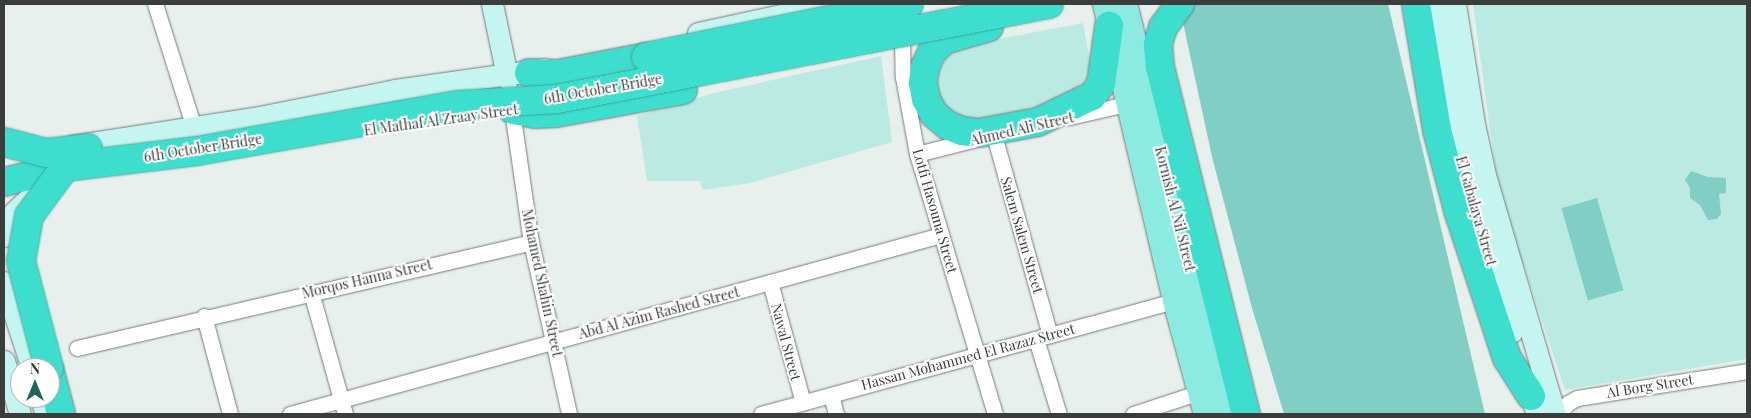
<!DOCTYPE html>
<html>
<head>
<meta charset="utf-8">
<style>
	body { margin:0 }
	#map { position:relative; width:1751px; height:418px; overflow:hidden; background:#e8f0ee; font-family:"Playfair Display",serif }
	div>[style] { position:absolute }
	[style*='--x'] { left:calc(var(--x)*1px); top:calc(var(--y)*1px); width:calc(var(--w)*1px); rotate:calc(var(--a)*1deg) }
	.green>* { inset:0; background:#bbeae2 }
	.water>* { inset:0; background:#81cfc4; transform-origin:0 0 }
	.roads { filter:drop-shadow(0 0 1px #757b7a) drop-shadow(0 0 1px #757b7a) }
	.street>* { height:15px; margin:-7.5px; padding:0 7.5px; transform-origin:7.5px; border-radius:7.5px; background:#fff }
	.secondary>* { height:21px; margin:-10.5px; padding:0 10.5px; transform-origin:10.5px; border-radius:10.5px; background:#c5f5f0 }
	.primary>* { height:24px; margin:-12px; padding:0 12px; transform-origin:12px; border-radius:12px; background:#8bebe1 }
	.highway>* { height:28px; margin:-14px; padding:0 14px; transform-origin:14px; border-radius:14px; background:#3ddecd }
	.bridges { filter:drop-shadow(0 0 1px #3ca69a) drop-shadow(0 0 1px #3ca69a) }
	.highway-bridge>* { height:28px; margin:-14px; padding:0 14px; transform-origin:14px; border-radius:14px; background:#3ddecd }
	span { translate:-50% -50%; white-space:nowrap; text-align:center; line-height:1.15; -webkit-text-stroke:4px #fff; paint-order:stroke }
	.street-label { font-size:14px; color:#3a3d3c }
	.frame { position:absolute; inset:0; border:5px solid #3a3d3c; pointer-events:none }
	.north { position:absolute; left:10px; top:358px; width:50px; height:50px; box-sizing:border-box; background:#fff; border:1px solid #b0b1b1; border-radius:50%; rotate:0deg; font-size:14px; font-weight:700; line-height:20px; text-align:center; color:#3a3d3c }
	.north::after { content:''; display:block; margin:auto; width:18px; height:22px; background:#1c665d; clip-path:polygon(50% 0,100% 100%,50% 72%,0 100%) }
</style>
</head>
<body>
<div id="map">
	<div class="green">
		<i style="clip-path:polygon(1473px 4px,1747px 4px,1747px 359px,1565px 390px,1498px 189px)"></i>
		<i style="clip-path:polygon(1083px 23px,1090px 62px,1086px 79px,1059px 103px,997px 119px,969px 120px,953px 114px,940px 100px,939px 71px,948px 57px,961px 46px)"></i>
		<i style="clip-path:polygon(881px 56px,892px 142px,750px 183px,703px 190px,700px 181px,647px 181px,637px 116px,714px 93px)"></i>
	</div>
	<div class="water">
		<i style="clip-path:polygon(1179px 4px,1388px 4px,1485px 414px,1284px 414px,1252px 308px,1212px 157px)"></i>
		<i style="clip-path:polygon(1691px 171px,1708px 177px,1726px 178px,1726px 193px,1719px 194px,1721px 214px,1717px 219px,1708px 220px,1700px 205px,1690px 198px,1690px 188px,1685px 180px)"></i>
		<i style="left:1597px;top:198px;width:96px;height:37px;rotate:74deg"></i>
	</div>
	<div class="roads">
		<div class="street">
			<i style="--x:155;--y:4;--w:130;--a:72.5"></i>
			<i style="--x:902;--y:38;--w:39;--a:89"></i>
			<i style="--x:903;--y:77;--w:78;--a:79.7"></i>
			<i style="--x:917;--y:154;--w:271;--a:73.3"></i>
			<i style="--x:507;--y:76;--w:168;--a:81.8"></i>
			<i style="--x:531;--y:242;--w:176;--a:77.5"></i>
			<i style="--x:1069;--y:117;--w:58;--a:-12.8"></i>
			<i style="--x:994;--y:135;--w:208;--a:74.4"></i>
			<i style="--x:917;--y:154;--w:61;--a:-14.3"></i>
			<i style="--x:770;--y:282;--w:125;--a:74.7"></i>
			<i style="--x:311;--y:292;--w:127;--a:74.4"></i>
			<i style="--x:204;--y:316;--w:101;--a:75.1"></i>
			<i style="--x:1036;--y:339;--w:78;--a:73"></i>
			<i style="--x:77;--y:348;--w:466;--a:-13.1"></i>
			<i style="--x:831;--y:395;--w:20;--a:75"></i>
			<i style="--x:290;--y:414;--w:675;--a:-15.37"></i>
			<i style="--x:761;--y:414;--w:429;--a:-15.3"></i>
			<i style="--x:1133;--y:414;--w:71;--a:-18.2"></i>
			<i style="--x:1559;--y:414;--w:14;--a:-51"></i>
			<i style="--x:1568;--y:403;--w:10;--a:-29"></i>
			<i style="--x:1577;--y:398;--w:172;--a:-9"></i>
		</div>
		<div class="secondary">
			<i style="--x:492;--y:4;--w:74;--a:78.2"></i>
			<i style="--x:1436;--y:4;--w:160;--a:81"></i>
			<i style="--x:1461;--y:162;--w:177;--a:73.2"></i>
			<i style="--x:1455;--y:4;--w:121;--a:81"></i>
			<i style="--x:1474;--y:124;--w:52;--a:77.8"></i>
			<i style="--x:1485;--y:175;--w:249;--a:73.7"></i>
			<i style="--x:698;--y:33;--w:137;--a:-12.2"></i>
			<i style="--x:72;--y:146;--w:189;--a:-8.8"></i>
			<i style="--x:259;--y:117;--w:139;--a:-11.2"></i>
			<i style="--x:395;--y:90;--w:151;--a:-8"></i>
			<i style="--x:4;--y:236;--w:26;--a:-67"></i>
			<i style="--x:14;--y:212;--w:34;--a:-43"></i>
			<i style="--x:4;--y:282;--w:90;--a:72"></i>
			<i style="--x:4;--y:361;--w:55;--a:73.2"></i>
			<i style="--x:1527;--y:382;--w:34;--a:73"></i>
			<i style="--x:41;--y:398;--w:17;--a:73"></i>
		</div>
		<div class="primary">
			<i style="--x:1105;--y:4;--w:305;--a:76.7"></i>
			<i style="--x:1175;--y:301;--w:117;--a:74.7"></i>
			<i style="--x:1125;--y:4;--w:422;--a:76"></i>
		</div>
		<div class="highway">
			<i style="--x:1180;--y:4;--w:29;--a:126"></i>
			<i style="--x:1163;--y:27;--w:19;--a:106"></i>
			<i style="--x:1158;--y:45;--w:22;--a:85"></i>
			<i style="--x:1160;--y:67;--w:357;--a:76.1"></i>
			<i style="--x:1416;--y:4;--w:128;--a:80.5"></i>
			<i style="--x:1437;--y:130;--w:83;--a:75.3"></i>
			<i style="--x:1458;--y:210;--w:156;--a:71.7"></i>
			<i style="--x:1507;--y:358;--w:45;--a:57.7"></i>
			<i style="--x:989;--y:27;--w:47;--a:163.9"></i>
			<i style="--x:944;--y:40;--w:17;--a:135"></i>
			<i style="--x:932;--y:52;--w:17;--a:115"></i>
			<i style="--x:925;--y:67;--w:16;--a:97"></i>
			<i style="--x:923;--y:83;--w:16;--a:79"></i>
			<i style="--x:926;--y:99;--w:17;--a:62"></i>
			<i style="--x:934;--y:114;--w:17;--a:40"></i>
			<i style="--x:947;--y:125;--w:16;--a:22"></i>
			<i style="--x:962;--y:131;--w:17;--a:7"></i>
			<i style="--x:979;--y:133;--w:60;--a:-10.6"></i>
			<i style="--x:1038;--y:122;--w:60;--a:-25.7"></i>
			<i style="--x:1092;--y:96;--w:15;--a:-53"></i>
			<i style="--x:1101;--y:84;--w:59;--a:-82.1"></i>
			<i style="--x:529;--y:73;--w:29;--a:2"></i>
			<i style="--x:558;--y:74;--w:90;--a:-10.9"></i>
			<i style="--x:513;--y:110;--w:22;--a:10"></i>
			<i style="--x:535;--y:114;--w:21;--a:-3"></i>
			<i style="--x:556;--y:113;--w:129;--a:-10.3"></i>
			<i style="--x:4;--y:182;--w:63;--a:-13.8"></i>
			<i style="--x:50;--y:372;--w:43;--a:75.3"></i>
		</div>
	</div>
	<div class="bridges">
		<div class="highway-bridge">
			<i style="--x:646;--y:57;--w:268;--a:-11.4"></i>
			<i style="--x:4;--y:142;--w:43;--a:14.7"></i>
			<i style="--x:46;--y:153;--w:42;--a:-6.8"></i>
			<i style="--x:49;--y:368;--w:111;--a:-104.7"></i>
			<i style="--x:21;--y:261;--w:46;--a:-79.9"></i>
			<i style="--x:29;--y:216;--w:61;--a:-53.7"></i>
			<i style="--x:65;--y:167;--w:133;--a:-6.9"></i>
			<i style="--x:197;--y:151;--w:264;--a:-10"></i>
			<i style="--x:457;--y:105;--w:100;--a:-3.4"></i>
			<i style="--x:557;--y:99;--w:501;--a:-10.93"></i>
		</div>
	</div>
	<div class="street-label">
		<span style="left:603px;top:89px;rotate:-10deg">6th October Bridge</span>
		<span style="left:441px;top:120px;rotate:-8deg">El Mathaf Al Zraay Street</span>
		<span style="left:1022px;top:129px;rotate:-13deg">Ahmed Ali Street</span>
		<span style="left:203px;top:148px;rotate:-9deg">6th October Bridge</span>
		<span style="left:1175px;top:209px;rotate:76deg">Kornish Al Nil Street</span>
		<span style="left:935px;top:211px;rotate:74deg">Lotfi Hasouna Street</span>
		<span style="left:1476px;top:211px;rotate:74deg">El Gabalaya Street</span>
		<span style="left:1022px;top:235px;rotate:74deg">Salem Salem Street</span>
		<span style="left:367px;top:279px;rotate:-13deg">Morqos Hanna Street</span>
		<span style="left:542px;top:283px;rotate:78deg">Mohamed Shahin Street</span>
		<span style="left:659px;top:313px;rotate:-15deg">Abd Al Azim Rashed Street</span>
		<span style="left:786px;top:342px;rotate:75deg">Nawal Street</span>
		<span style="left:968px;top:357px;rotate:-15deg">Hassan Mohammed El Razaz Street</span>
		<span style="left:1650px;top:386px;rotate:-9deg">Al Borg Street</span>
	</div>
	<div class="frame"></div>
	<div class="north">N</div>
</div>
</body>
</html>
